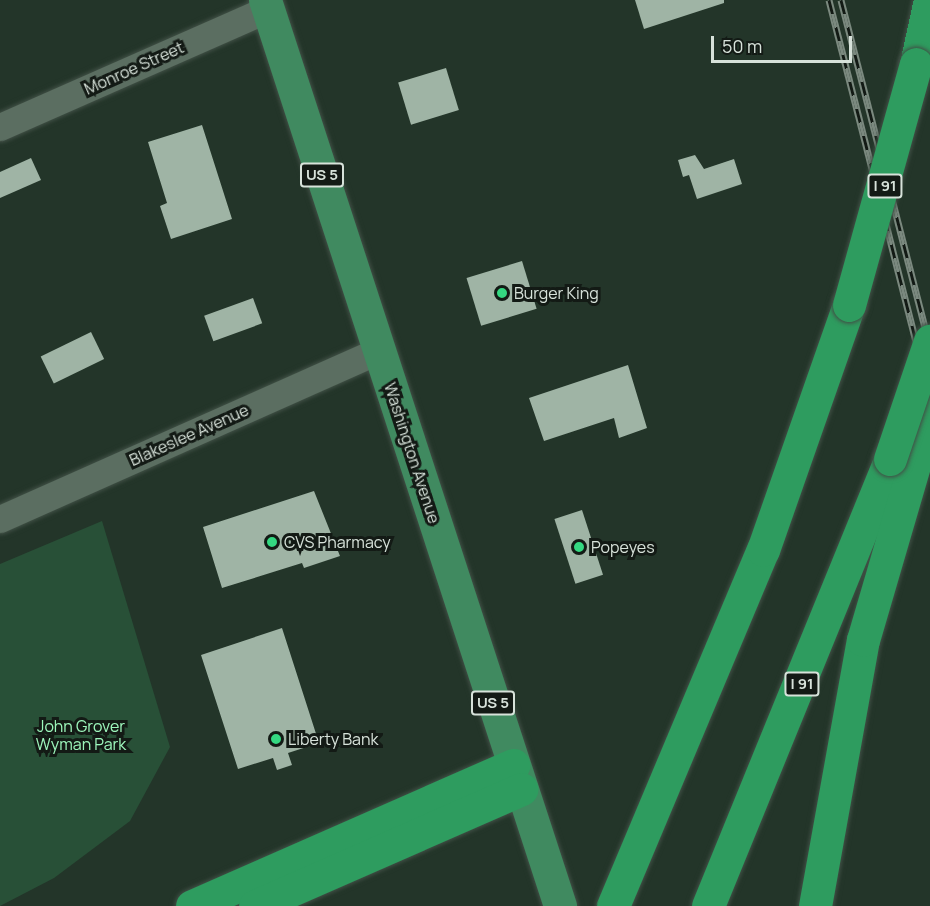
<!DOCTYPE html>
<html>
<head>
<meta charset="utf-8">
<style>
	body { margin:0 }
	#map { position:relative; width:930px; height:906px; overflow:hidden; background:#233529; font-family:Manrope,sans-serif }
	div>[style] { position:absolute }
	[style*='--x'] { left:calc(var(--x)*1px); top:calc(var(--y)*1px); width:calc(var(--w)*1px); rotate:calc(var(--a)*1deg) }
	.green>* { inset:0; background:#285037 }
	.building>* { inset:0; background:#9fb4a5; transform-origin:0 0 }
	.roads { filter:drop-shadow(0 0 2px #415046) drop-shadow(0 0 2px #415046) }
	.minor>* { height:27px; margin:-13.5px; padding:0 13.5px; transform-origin:13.5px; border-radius:13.5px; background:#5b6e61 }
	.major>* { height:33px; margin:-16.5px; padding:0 16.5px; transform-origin:16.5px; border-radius:16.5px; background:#408a60 }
	.highway>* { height:33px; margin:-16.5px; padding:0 16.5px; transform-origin:16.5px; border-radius:16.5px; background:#2e9c5f }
	.rail>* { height:7px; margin-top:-3.5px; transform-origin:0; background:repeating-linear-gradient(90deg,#131a15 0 14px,#7b897f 0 28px); box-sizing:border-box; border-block:2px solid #7b897f }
	.bridges { filter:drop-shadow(0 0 2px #415046) drop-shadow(0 0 2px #415046) }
	.highway-bridge>* { height:33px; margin:-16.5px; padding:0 16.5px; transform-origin:16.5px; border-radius:16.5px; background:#2e9c5f }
	.dots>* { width:16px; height:16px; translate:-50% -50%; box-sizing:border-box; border:3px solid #131a15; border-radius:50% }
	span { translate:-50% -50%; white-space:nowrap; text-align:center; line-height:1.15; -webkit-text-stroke:6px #131a15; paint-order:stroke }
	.shield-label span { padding:2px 4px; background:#131a15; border:2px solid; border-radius:4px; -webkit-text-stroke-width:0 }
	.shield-label { font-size:15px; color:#d7e2da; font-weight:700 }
	.street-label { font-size:16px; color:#d7e2da }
	.poi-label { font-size:16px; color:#d7e2da }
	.left { translate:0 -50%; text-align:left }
	.park-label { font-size:16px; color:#9df7bc }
	.scale { position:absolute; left:711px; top:36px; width:141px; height:27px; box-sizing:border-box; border:3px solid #d7e2da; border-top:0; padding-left:8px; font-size:18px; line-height:21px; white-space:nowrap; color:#d7e2da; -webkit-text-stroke:4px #131a15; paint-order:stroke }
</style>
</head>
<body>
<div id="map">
	<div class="green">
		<i style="clip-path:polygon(102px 521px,170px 747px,130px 821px,54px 878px,0 906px,0 564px)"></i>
	</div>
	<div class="building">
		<i style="clip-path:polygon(635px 0,724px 0,724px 3px,644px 29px)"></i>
		<i style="left:446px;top:68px;width:44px;height:50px;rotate:73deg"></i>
		<i style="clip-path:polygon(202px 125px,232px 219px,171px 239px,160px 206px,167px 203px,148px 142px)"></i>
		<i style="clip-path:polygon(695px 155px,704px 169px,734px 159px,742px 184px,697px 199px,689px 175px,683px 177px,678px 160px)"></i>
		<i style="clip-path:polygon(31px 158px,41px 180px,0 198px,0 172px)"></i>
		<i style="left:522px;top:261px;width:50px;height:58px;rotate:73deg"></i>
		<i style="left:253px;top:298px;width:27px;height:52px;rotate:70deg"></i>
		<i style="left:91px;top:332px;width:30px;height:56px;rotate:64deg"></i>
		<i style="clip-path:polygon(628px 365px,647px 428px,619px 438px,614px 418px,544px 441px,529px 398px)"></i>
		<i style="clip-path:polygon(314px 491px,340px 556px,304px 568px,302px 563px,222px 588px,203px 527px)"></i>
		<i style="left:582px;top:510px;width:68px;height:29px;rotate:72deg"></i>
		<i style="clip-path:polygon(282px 628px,319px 743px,288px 753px,292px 765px,277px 770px,273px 758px,238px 769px,201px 655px)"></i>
	</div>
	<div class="roads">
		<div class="minor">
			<i style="--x:0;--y:127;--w:293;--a:-23.8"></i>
			<i style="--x:0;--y:519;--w:415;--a:-24"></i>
		</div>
		<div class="major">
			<i style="--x:265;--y:0;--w:953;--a:71.96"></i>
		</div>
		<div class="highway">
			<i style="--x:916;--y:64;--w:66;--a:-77.7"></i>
			<i style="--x:192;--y:906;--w:351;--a:-23.7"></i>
			<i style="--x:255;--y:906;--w:291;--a:-23.7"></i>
			<i style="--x:613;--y:906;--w:386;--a:-67.2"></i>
			<i style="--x:763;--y:550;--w:260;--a:-70.7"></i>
			<i style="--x:708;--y:906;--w:483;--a:-67.8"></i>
			<i style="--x:815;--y:906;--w:270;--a:-79.8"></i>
			<i style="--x:863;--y:640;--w:239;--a:-73.7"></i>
		</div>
	</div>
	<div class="rail">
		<i style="--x:829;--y:0;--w:408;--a:75.7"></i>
		<i style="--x:841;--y:0;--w:357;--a:75.6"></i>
	</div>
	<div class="bridges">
		<div class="highway-bridge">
			<i style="--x:849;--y:305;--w:250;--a:-74.5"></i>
			<i style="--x:890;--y:459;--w:125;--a:-71.3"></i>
		</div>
	</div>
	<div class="dots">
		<i style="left:502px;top:293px;background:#34d881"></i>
		<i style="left:272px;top:542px;background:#34d881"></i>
		<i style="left:579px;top:547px;background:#34d881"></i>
		<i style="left:276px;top:739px;background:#34d881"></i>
	</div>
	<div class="shield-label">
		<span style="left:322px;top:175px">US 5</span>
		<span style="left:885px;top:186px">I 91</span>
		<span style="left:802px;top:684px">I 91</span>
		<span style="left:493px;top:703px">US 5</span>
	</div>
	<div class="street-label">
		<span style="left:134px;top:68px;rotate:-24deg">Monroe Street</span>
		<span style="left:189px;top:435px;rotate:-24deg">Blakeslee Avenue</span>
		<span style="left:412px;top:453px;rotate:72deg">Washington Avenue</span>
	</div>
	<div class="poi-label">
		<span class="left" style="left:514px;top:293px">Burger King</span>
		<span class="left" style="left:284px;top:542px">CVS Pharmacy</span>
		<span class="left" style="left:591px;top:547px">Popeyes</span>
		<span class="left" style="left:288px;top:739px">Liberty Bank</span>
	</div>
	<div class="park-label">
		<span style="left:81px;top:735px">John Grover<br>Wyman Park</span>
	</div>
	<div class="scale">50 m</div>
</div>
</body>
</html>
